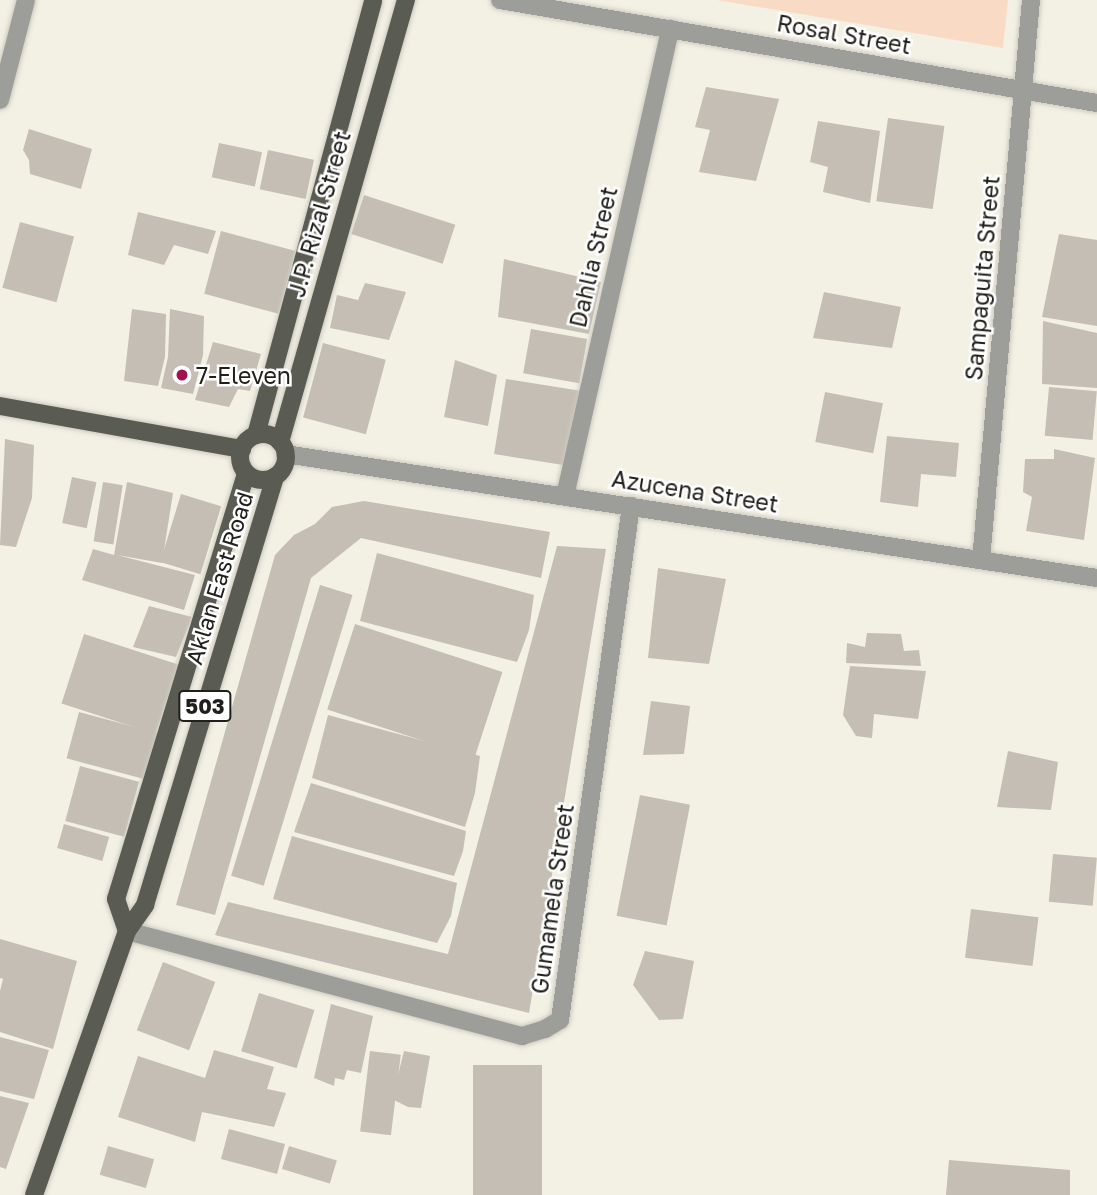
<!DOCTYPE html>
<html>
<head>
<meta charset="utf-8">
<style>
	body { margin:0 }
	#map { position:relative; width:1097px; height:1195px; overflow:hidden; background:#f3f0e4; font-family:"Golos Text",sans-serif }
	div>[style] { position:absolute }
	[style*='--x'] { left:calc(var(--x)*1px); top:calc(var(--y)*1px); width:calc(var(--w)*1px); rotate:calc(var(--a)*1deg) }
	.green>* { inset:0; background:#f9dbc5 }
	.building>* { inset:0; background:#c5beb4; transform-origin:0 0 }
	.roads { filter:drop-shadow(0 0 2px #cdcac0) drop-shadow(0 0 2px #cdcac0) }
	.minor>* { height:18px; margin:-9px; padding:0 9px; transform-origin:9px; border-radius:9px; background:#9d9e99 }
	.major>* { height:18px; margin:-9px; padding:0 9px; transform-origin:9px; border-radius:9px; background:#5a5b53 }
	.major>.ring { margin:-9px; padding:0; box-sizing:content-box; background:none; border:18px solid #5a5b53; border-radius:50% }
	.dots>* { width:19px; height:19px; translate:-50% -50%; box-sizing:border-box; border:4px solid #fff; border-radius:50% }
	span { translate:-50% -50%; white-space:nowrap; text-align:center; line-height:1.15; -webkit-text-stroke:5px #fff; paint-order:stroke }
	.shield-label span { padding:2px 5px; background:#fff; border:2px solid; border-radius:5px; -webkit-text-stroke-width:0 }
	.shield-label { font-size:21px; color:#201f1b; font-weight:700 }
	.street-label { font-size:23px; color:#201f1b }
	.poi-label { font-size:23px; color:#201f1b }
	.left { translate:0 -50%; text-align:left }
</style>
</head>
<body>
<div id="map">
	<div class="green">
		<i style="clip-path:polygon(717px 0,1008px 0,1003px 48px)"></i>
	</div>
	<div class="building">
		<i style="clip-path:polygon(706px 87px,779px 99px,756px 181px,699px 172px,710px 130px,695px 127px)"></i>
		<i style="left:888px;top:118px;width:57px;height:84px;rotate:8deg"></i>
		<i style="clip-path:polygon(818px 121px,880px 131px,870px 203px,823px 192px,828px 167px,810px 162px)"></i>
		<i style="clip-path:polygon(29px 129px,92px 149px,81px 189px,30px 174px,29px 160px,23px 150px)"></i>
		<i style="left:219px;top:143px;width:44px;height:35px;rotate:12deg"></i>
		<i style="left:268px;top:150px;width:47px;height:40px;rotate:12deg"></i>
		<i style="left:364px;top:195px;width:96px;height:41px;rotate:18deg"></i>
		<i style="clip-path:polygon(138px 212px,216px 231px,208px 254px,174px 245px,164px 265px,128px 255px)"></i>
		<i style="left:20px;top:222px;width:56px;height:68px;rotate:15deg"></i>
		<i style="left:221px;top:231px;width:77px;height:65px;rotate:15deg"></i>
		<i style="clip-path:polygon(1059px 234px,1097px 240px,1097px 326px,1042px 317px)"></i>
		<i style="clip-path:polygon(504px 259px,601px 282px,589px 334px,498px 317px)"></i>
		<i style="clip-path:polygon(365px 283px,406px 292px,389px 340px,330px 328px,337px 295px,358px 300px)"></i>
		<i style="clip-path:polygon(824px 292px,901px 307px,892px 348px,813px 338px)"></i>
		<i style="clip-path:polygon(132px 309px,166px 314px,165px 357px,158px 386px,124px 381px)"></i>
		<i style="clip-path:polygon(170px 309px,204px 316px,203px 355px,193px 394px,161px 388px,168px 357px)"></i>
		<i style="clip-path:polygon(1043px 321px,1097px 333px,1097px 388px,1042px 384px)"></i>
		<i style="left:531px;top:329px;width:57px;height:45px;rotate:10deg"></i>
		<i style="clip-path:polygon(213px 342px,261px 354px,250px 391px,238px 389px,229px 407px,195px 400px)"></i>
		<i style="left:323px;top:343px;width:65px;height:77px;rotate:15deg"></i>
		<i style="clip-path:polygon(455px 360px,497px 375px,488px 426px,444px 417px)"></i>
		<i style="left:506px;top:379px;width:75px;height:76px;rotate:9deg"></i>
		<i style="left:1049px;top:387px;width:48px;height:49px;rotate:5deg"></i>
		<i style="left:825px;top:392px;width:59px;height:51px;rotate:11deg"></i>
		<i style="clip-path:polygon(887px 436px,959px 443px,956px 477px,921px 474px,918px 507px,880px 502px)"></i>
		<i style="clip-path:polygon(5px 439px,34px 445px,32px 498px,16px 547px,0 545px)"></i>
		<i style="clip-path:polygon(1054px 449px,1095px 458px,1084px 540px,1026px 531px,1032px 497px,1023px 492px,1025px 459px,1054px 459px)"></i>
		<i style="left:72px;top:477px;width:25px;height:47px;rotate:12deg"></i>
		<i style="left:103px;top:482px;width:20px;height:60px;rotate:9deg"></i>
		<i style="clip-path:polygon(127px 482px,173px 493px,162px 563px,117px 555px,195px 575px,184px 610px,82px 580px,93px 549px,114px 555px)"></i>
		<i style="left:181px;top:494px;width:42px;height:71px;rotate:17deg"></i>
		<i style="clip-path:polygon(364px 501px,550px 532px,541px 578px,361px 538px,311px 578px,215px 915px,176px 905px,275px 555px,294px 535px,315px 524px,332px 507px)"></i>
		<i style="clip-path:polygon(557px 546px,606px 549px,529px 1013px,215px 935px,228px 902px,448px 954px)"></i>
		<i style="clip-path:polygon(377px 553px,534px 595px,529px 630px,517px 662px,360px 621px)"></i>
		<i style="clip-path:polygon(658px 568px,726px 579px,709px 664px,648px 658px)"></i>
		<i style="left:320px;top:585px;width:34px;height:304px;rotate:17deg"></i>
		<i style="clip-path:polygon(149px 606px,192px 617px,176px 657px,133px 647px)"></i>
		<i style="left:355px;top:624px;width:155px;height:90px;rotate:18deg"></i>
		<i style="clip-path:polygon(867px 633px,901px 634px,904px 651px,919px 650px,921px 666px,846px 663px,847px 643px,865px 647px)"></i>
		<i style="left:84px;top:634px;width:99px;height:73px;rotate:18deg"></i>
		<i style="clip-path:polygon(850px 666px,926px 671px,918px 719px,874px 714px,872px 738px,856px 736px,843px 715px)"></i>
		<i style="clip-path:polygon(651px 701px,690px 706px,684px 754px,643px 755px)"></i>
		<i style="left:79px;top:712px;width:83px;height:48px;rotate:15deg"></i>
		<i style="clip-path:polygon(328px 715px,480px 756px,475px 793px,465px 827px,312px 778px)"></i>
		<i style="clip-path:polygon(1008px 751px,1058px 762px,1051px 810px,997px 807px)"></i>
		<i style="left:80px;top:766px;width:61px;height:57px;rotate:15deg"></i>
		<i style="clip-path:polygon(311px 783px,466px 831px,463px 851px,454px 876px,294px 832px)"></i>
		<i style="left:640px;top:795px;width:51px;height:123px;rotate:11deg"></i>
		<i style="left:64px;top:824px;width:47px;height:25px;rotate:16deg"></i>
		<i style="clip-path:polygon(292px 836px,457px 883px,451px 916px,437px 943px,273px 899px)"></i>
		<i style="left:1053px;top:854px;width:44px;height:48px;rotate:5deg"></i>
		<i style="left:971px;top:909px;width:68px;height:49px;rotate:7deg"></i>
		<i style="clip-path:polygon(0 939px,77px 961px,53px 1049px,0 1032px,0 991px,3px 979px,0 978px)"></i>
		<i style="clip-path:polygon(645px 951px,694px 961px,683px 1019px,659px 1020px,633px 985px)"></i>
		<i style="left:163px;top:962px;width:56px;height:73px;rotate:21deg"></i>
		<i style="left:259px;top:993px;width:58px;height:61px;rotate:17deg"></i>
		<i style="clip-path:polygon(331px 1004px,373px 1016px,361px 1073px,347px 1070px,344px 1080px,335px 1078px,334px 1086px,314px 1078px)"></i>
		<i style="clip-path:polygon(0 1037px,49px 1050px,34px 1099px,0 1091px)"></i>
		<i style="clip-path:polygon(214px 1050px,274px 1067px,267px 1089px,286px 1093px,274px 1127px,202px 1112px,195px 1142px,118px 1117px,138px 1056px,205px 1078px)"></i>
		<i style="left:370px;top:1051px;width:31px;height:81px;rotate:7deg"></i>
		<i style="clip-path:polygon(404px 1051px,430px 1056px,421px 1108px,408px 1107px,392px 1099px)"></i>
		<i style="left:473px;top:1065px;width:69px;height:130px"></i>
		<i style="clip-path:polygon(0 1096px,29px 1103px,6px 1169px,0 1167px)"></i>
		<i style="left:229px;top:1129px;width:58px;height:31px;rotate:15deg"></i>
		<i style="left:108px;top:1146px;width:48px;height:30px;rotate:16deg"></i>
		<i style="left:289px;top:1146px;width:50px;height:24px;rotate:17deg"></i>
		<i style="clip-path:polygon(949px 1160px,1070px 1170px,1070px 1195px,946px 1195px)"></i>
	</div>
	<div class="roads">
		<div class="minor">
			<i style="--x:500;--y:0;--w:606;--a:9.79"></i>
			<i style="--x:0;--y:100;--w:103;--a:-75.4"></i>
			<i style="--x:285;--y:454;--w:821;--a:8.68"></i>
			<i style="--x:565;--y:496;--w:479;--a:-77.3"></i>
			<i style="--x:981;--y:560;--w:562;--a:-84.9"></i>
			<i style="--x:127;--y:931;--w:409;--a:14.9"></i>
			<i style="--x:522;--y:1036;--w:24;--a:-17"></i>
			<i style="--x:545;--y:1029;--w:17;--a:-31"></i>
			<i style="--x:560;--y:1020;--w:519;--a:-82.14"></i>
		</div>
		<div class="major">
			<i style="--x:0;--y:406;--w:246;--a:10.1"></i>
			<i class="ring" style="left:240px;top:434px;width:28px;height:28px"></i>
			<i style="--x:256;--y:435;--w:450;--a:-74.9"></i>
			<i style="--x:280;--y:442;--w:460;--a:-74.1"></i>
			<i style="--x:127;--y:931;--w:34;--a:-109"></i>
			<i style="--x:116;--y:899;--w:445;--a:-73"></i>
			<i style="--x:34;--y:1195;--w:280;--a:-70.6"></i>
			<i style="--x:127;--y:931;--w:32;--a:-55"></i>
			<i style="--x:145;--y:905;--w:448;--a:-73.1"></i>
		</div>
	</div>
	<div class="dots">
		<i style="left:182px;top:375px;background:#a31052"></i>
	</div>
	<div class="shield-label">
		<span style="left:205px;top:706px">503</span>
	</div>
	<div class="street-label">
		<span style="left:844px;top:34px;rotate:10deg">Rosal Street</span>
		<span style="left:319px;top:214px;rotate:-74deg">J.P. Rizal Street</span>
		<span style="left:593px;top:257px;rotate:-77deg">Dahlia Street</span>
		<span style="left:982px;top:278px;rotate:-85deg">Sampaguita Street</span>
		<span style="left:695px;top:491px;rotate:9deg">Azucena Street</span>
		<span style="left:219px;top:578px;rotate:-73deg">Aklan East Road</span>
		<span style="left:552px;top:899px;rotate:-82deg">Gumamela Street</span>
	</div>
	<div class="poi-label">
		<span class="left" style="left:196px;top:375px">7-Eleven</span>
	</div>
</div>
</body>
</html>
